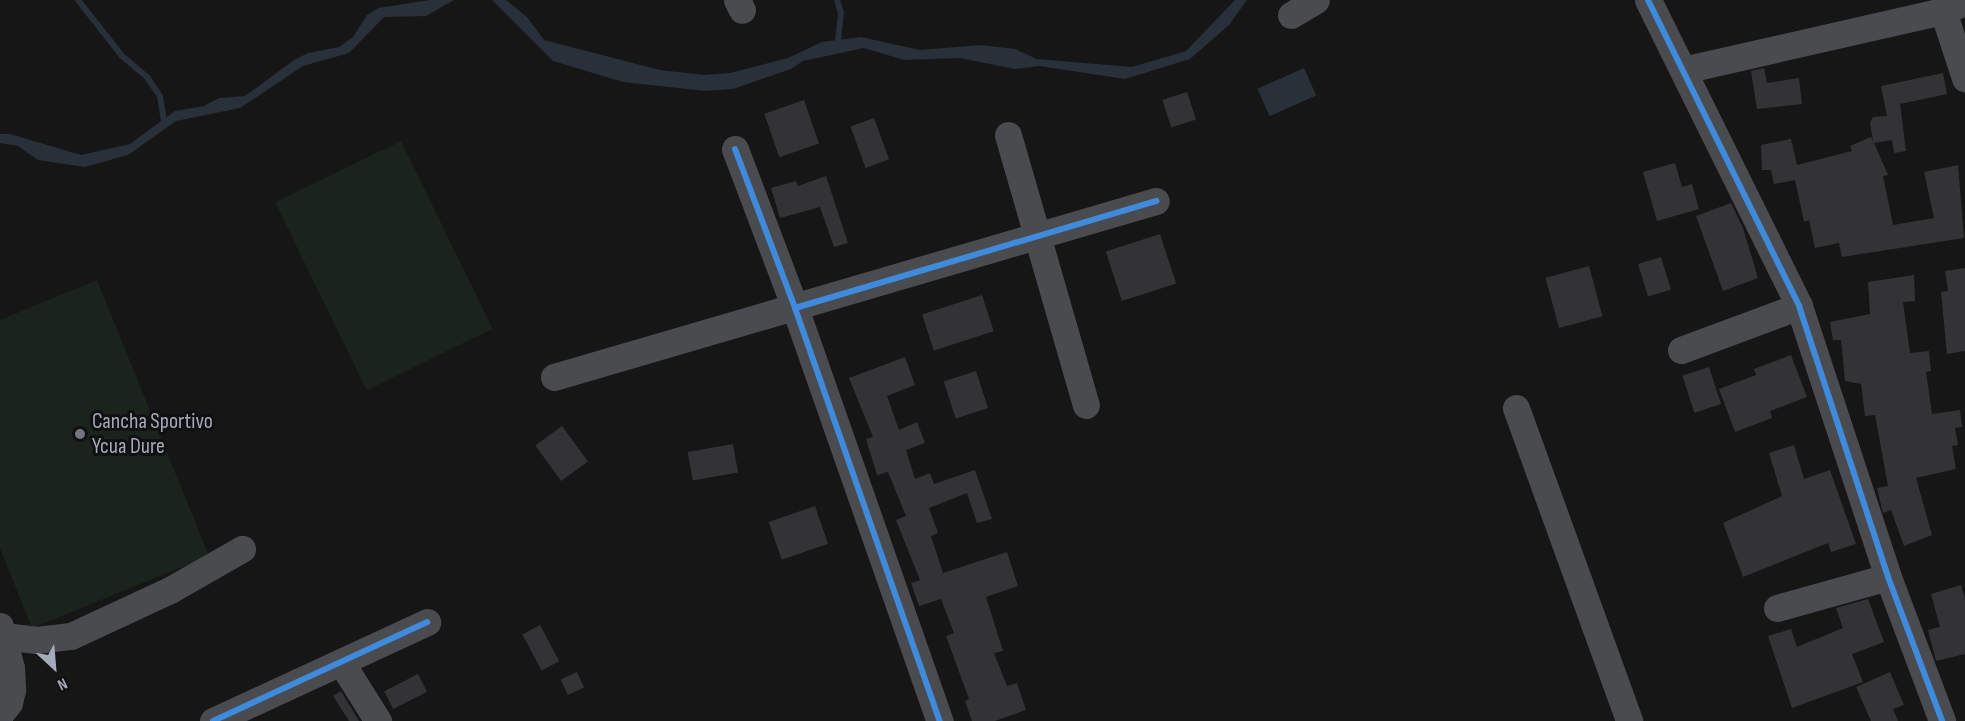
<!DOCTYPE html>
<html>
<head>
<meta charset="utf-8">
<style>
	body { margin:0 }
	#map { position:relative; width:1965px; height:721px; overflow:hidden; background:#161616; font-family:"Sofia Sans Condensed",sans-serif }
	div>[style] { position:absolute }
	[style*='--x'] { left:calc(var(--x)*1px); top:calc(var(--y)*1px); width:calc(var(--w)*1px); rotate:calc(var(--a)*1deg) }
	.green>* { inset:0; background:#1b231d; transform-origin:0 0 }
	.water>* { inset:0; background:#283039; transform-origin:0 0 }
	.stream>* { height:6px; margin:-3px; padding:0 3px; transform-origin:3px; border-radius:3px; background:#283039 }
	.building>* { inset:0; background:#333335; transform-origin:0 0 }
	.minor>* { height:27px; margin:-13.5px; padding:0 13.5px; transform-origin:13.5px; border-radius:13.5px; background:#494b4f }
	.cycleway>* { height:6px; margin:-3px; padding:0 3px; transform-origin:3px; border-radius:3px; background:#408adc }
	.dots>* { width:16px; height:16px; translate:-50% -50%; box-sizing:border-box; border:3px solid #101012; border-radius:50% }
	span { translate:-50% -50%; white-space:nowrap; text-align:center; line-height:1.15; -webkit-text-stroke:6px #101012; paint-order:stroke }
	.poi-label { font-size:22px; color:#a5aab8 }
	.left { translate:0 -50%; text-align:left }
	.north { position:absolute; left:24px; top:637px; width:60px; height:60px; -webkit-text-stroke:4px #101012; paint-order:stroke; rotate:154deg; font-size:16px; font-weight:700; line-height:24px; text-align:center; color:#a5aab8 }
	.north::after { content:''; display:block; margin:auto; width:21px; height:27px; background:#a5aab8; clip-path:polygon(50% 0,100% 100%,50% 72%,0 100%) }
</style>
</head>
<body>
<div id="map">
	<div class="green">
		<i style="left:401px;top:141px;width:209px;height:140px;rotate:64deg"></i>
		<i style="clip-path:polygon(97px 280px,209px 556px,32px 628px,0 548px,0 320px)"></i>
	</div>
	<div class="water">
		<i style="clip-path:polygon(430px 0,454px 0,426px 16px,384px 17px,349px 53px,303px 66px,240px 108px,176px 121px,128px 155px,85px 167px,38px 160px,18px 146px,0 143px,0 134px,10px 134px,81px 155px,130px 144px,175px 111px,204px 106px,219px 98px,245px 96px,294px 60px,308px 53px,339px 47px,353px 37px,367px 15px,378px 8px)"></i>
		<i style="clip-path:polygon(492px 0,506px 0,527px 17px,544px 40px,660px 70px,704px 75px,730px 73px,788px 58px,822px 42px,861px 37px,920px 50px,981px 45px,1015px 49px,1037px 59px,1132px 67px,1186px 51px,1235px 0,1247px 0,1229px 25px,1190px 59px,1125px 79px,1039px 66px,1015px 69px,960px 58px,904px 60px,864px 48px,803px 61px,791px 69px,733px 89px,705px 91px,623px 82px,553px 61px)"></i>
		<i style="left:1304px;top:68px;width:30px;height:51px;rotate:66deg"></i>
	</div>
	<div class="stream">
		<i style="--x:78;--y:0;--w:71;--a:51.8"></i>
		<i style="--x:122;--y:56;--w:33;--a:40"></i>
		<i style="--x:147;--y:77;--w:23;--a:56"></i>
		<i style="--x:160;--y:96;--w:26;--a:81"></i>
		<i style="--x:837;--y:0;--w:13;--a:72"></i>
		<i style="--x:841;--y:12;--w:31;--a:96"></i>
	</div>
	<div class="building">
		<i style="clip-path:polygon(1764px 68px,1767px 83px,1799px 78px,1802px 104px,1757px 109px,1751px 71px)"></i>
		<i style="clip-path:polygon(1943px 73px,1947px 94px,1900px 104px,1906px 151px,1894px 153px,1892px 140px,1874px 143px,1888px 175px,1883px 176px,1893px 225px,1934px 218px,1924px 172px,1958px 165px,1964px 238px,1842px 257px,1839px 243px,1815px 248px,1809px 220px,1804px 222px,1795px 180px,1774px 184px,1771px 170px,1762px 170px,1761px 145px,1791px 139px,1797px 165px,1852px 151px,1850px 146px,1871px 137px,1873px 141px,1870px 123px,1873px 117px,1887px 116px,1881px 86px)"></i>
		<i style="left:1187px;top:92px;width:29px;height:26px;rotate:72deg"></i>
		<i style="left:804px;top:100px;width:46px;height:42px;rotate:71deg"></i>
		<i style="left:874px;top:118px;width:44px;height:25px;rotate:70deg"></i>
		<i style="clip-path:polygon(1675px 163px,1682px 187px,1692px 184px,1699px 209px,1657px 221px,1643px 172px)"></i>
		<i style="clip-path:polygon(826px 176px,848px 243px,834px 247px,820px 207px,780px 218px,771px 188px,796px 181px,798px 186px)"></i>
		<i style="clip-path:polygon(1731px 203px,1743px 228px,1758px 278px,1723px 291px,1696px 216px)"></i>
		<i style="left:1160px;top:234px;width:52px;height:57px;rotate:72deg"></i>
		<i style="left:1661px;top:257px;width:34px;height:24px;rotate:73deg"></i>
		<i style="left:1589px;top:266px;width:52px;height:45px;rotate:75deg"></i>
		<i style="clip-path:polygon(1965px 268px,1965px 351px,1947px 354px,1941px 292px,1948px 291px,1945px 271px)"></i>
		<i style="clip-path:polygon(1914px 275px,1915px 301px,1903px 302px,1910px 353px,1929px 351px,1931px 371px,1926px 372px,1932px 414px,1960px 410px,1962px 427px,1955px 428px,1958px 445px,1952px 446px,1956px 469px,1916px 478px,1932px 535px,1904px 546px,1891px 510px,1883px 513px,1880px 501px,1877px 488px,1888px 486px,1875px 415px,1865px 416px,1861px 384px,1845px 381px,1841px 340px,1833px 340px,1830px 322px,1870px 314px,1868px 282px)"></i>
		<i style="left:982px;top:295px;width:38px;height:63px;rotate:72deg"></i>
		<i style="clip-path:polygon(1791px 355px,1807px 397px,1770px 411px,1772px 418px,1735px 432px,1719px 389px,1756px 375px,1754px 369px)"></i>
		<i style="clip-path:polygon(905px 357px,915px 385px,887px 396px,899px 430px,917px 422px,925px 443px,906px 450px,915px 479px,930px 473px,934px 484px,975px 470px,992px 519px,977px 523px,967px 493px,929px 508px,938px 533px,931px 536px,943px 573px,1007px 552px,1018px 586px,986px 597px,1003px 651px,994px 653px,1007px 686px,1017px 683px,1026px 710px,995px 721px,972px 721px,965px 701px,969px 699px,946px 636px,954px 633px,941px 599px,919px 606px,911px 583px,920px 580px,896px 520px,906px 516px,888px 472px,877px 475px,866px 439px,873px 437px,849px 378px)"></i>
		<i style="left:1709px;top:367px;width:39px;height:28px;rotate:72deg"></i>
		<i style="left:976px;top:371px;width:39px;height:34px;rotate:72deg"></i>
		<i style="left:562px;top:426px;width:44px;height:33px;rotate:54deg"></i>
		<i style="left:733px;top:444px;width:29px;height:46px;rotate:80deg"></i>
		<i style="clip-path:polygon(1794px 445px,1804px 479px,1830px 470px,1856px 544px,1831px 552px,1828px 543px,1743px 577px,1723px 523px,1782px 496px,1769px 453px)"></i>
		<i style="left:815px;top:506px;width:40px;height:49px;rotate:71deg"></i>
		<i style="clip-path:polygon(1961px 585px,1965px 599px,1965px 654px,1936px 661px,1928px 630px,1940px 627px,1931px 594px)"></i>
		<i style="clip-path:polygon(1868px 599px,1884px 642px,1852px 654px,1863px 682px,1792px 708px,1768px 636px,1791px 629px,1797px 647px,1843px 628px,1836px 608px)"></i>
		<i style="left:540px;top:625px;width:41px;height:20px;rotate:62deg"></i>
		<i style="left:577px;top:672px;width:17px;height:18px;rotate:65deg"></i>
		<i style="clip-path:polygon(1890px 672px,1904px 705px,1893px 709px,1898px 721px,1871px 721px,1856px 687px)"></i>
		<i style="left:418px;top:674px;width:20px;height:38px;rotate:63deg"></i>
		<i style="clip-path:polygon(341px 691px,359px 721px,349px 721px,333px 696px)"></i>
	</div>
	<div class="minor">
		<i style="--x:737;--y:0;--w:11;--a:63"></i>
		<i style="--x:1648;--y:0;--w:341;--a:63.7"></i>
		<i style="--x:1799;--y:306;--w:285;--a:71.8"></i>
		<i style="--x:1888;--y:577;--w:154;--a:69.4"></i>
		<i style="--x:1943;--y:11;--w:71;--a:71.8"></i>
		<i style="--x:1291;--y:15;--w:29;--a:-31"></i>
		<i style="--x:1683;--y:70;--w:267;--a:-12.8"></i>
		<i style="--x:1943;--y:11;--w:24;--a:-22"></i>
		<i style="--x:1008;--y:135;--w:281;--a:73.9"></i>
		<i style="--x:735;--y:149;--w:170;--a:69.3"></i>
		<i style="--x:795;--y:308;--w:438;--a:70.7"></i>
		<i style="--x:1681;--y:350;--w:126;--a:-20.4"></i>
		<i style="--x:554;--y:377;--w:627;--a:-16.3"></i>
		<i style="--x:1516;--y:408;--w:333;--a:70.1"></i>
		<i style="--x:1777;--y:608;--w:115;--a:-15.6"></i>
		<i style="--x:0;--y:626;--w:43;--a:75.3"></i>
		<i style="--x:11;--y:668;--w:22;--a:87"></i>
		<i style="--x:12;--y:690;--w:13;--a:103"></i>
		<i style="--x:9;--y:703;--w:14;--a:129"></i>
		<i style="--x:4;--y:636;--w:33;--a:7"></i>
		<i style="--x:37;--y:640;--w:34;--a:-7"></i>
		<i style="--x:71;--y:636;--w:109;--a:-24.9"></i>
		<i style="--x:170;--y:590;--w:83;--a:-29.7"></i>
		<i style="--x:341;--y:662;--w:70;--a:57.9"></i>
		<i style="--x:213;--y:721;--w:236;--a:-24.8"></i>
	</div>
	<div class="cycleway">
		<i style="--x:1648;--y:0;--w:341;--a:63.7"></i>
		<i style="--x:1799;--y:306;--w:285;--a:71.8"></i>
		<i style="--x:1888;--y:577;--w:154;--a:69.4"></i>
		<i style="--x:735;--y:149;--w:170;--a:69.3"></i>
		<i style="--x:795;--y:308;--w:438;--a:70.7"></i>
		<i style="--x:795;--y:308;--w:377;--a:-16.5"></i>
		<i style="--x:213;--y:721;--w:236;--a:-24.8"></i>
	</div>
	<div class="dots">
		<i style="left:80px;top:434px;background:#73767f"></i>
	</div>
	<div class="poi-label">
		<span class="left" style="left:92px;top:434px">Cancha Sportivo<br>Ycua Dure</span>
	</div>
	<div class="north">N</div>
</div>
</body>
</html>
